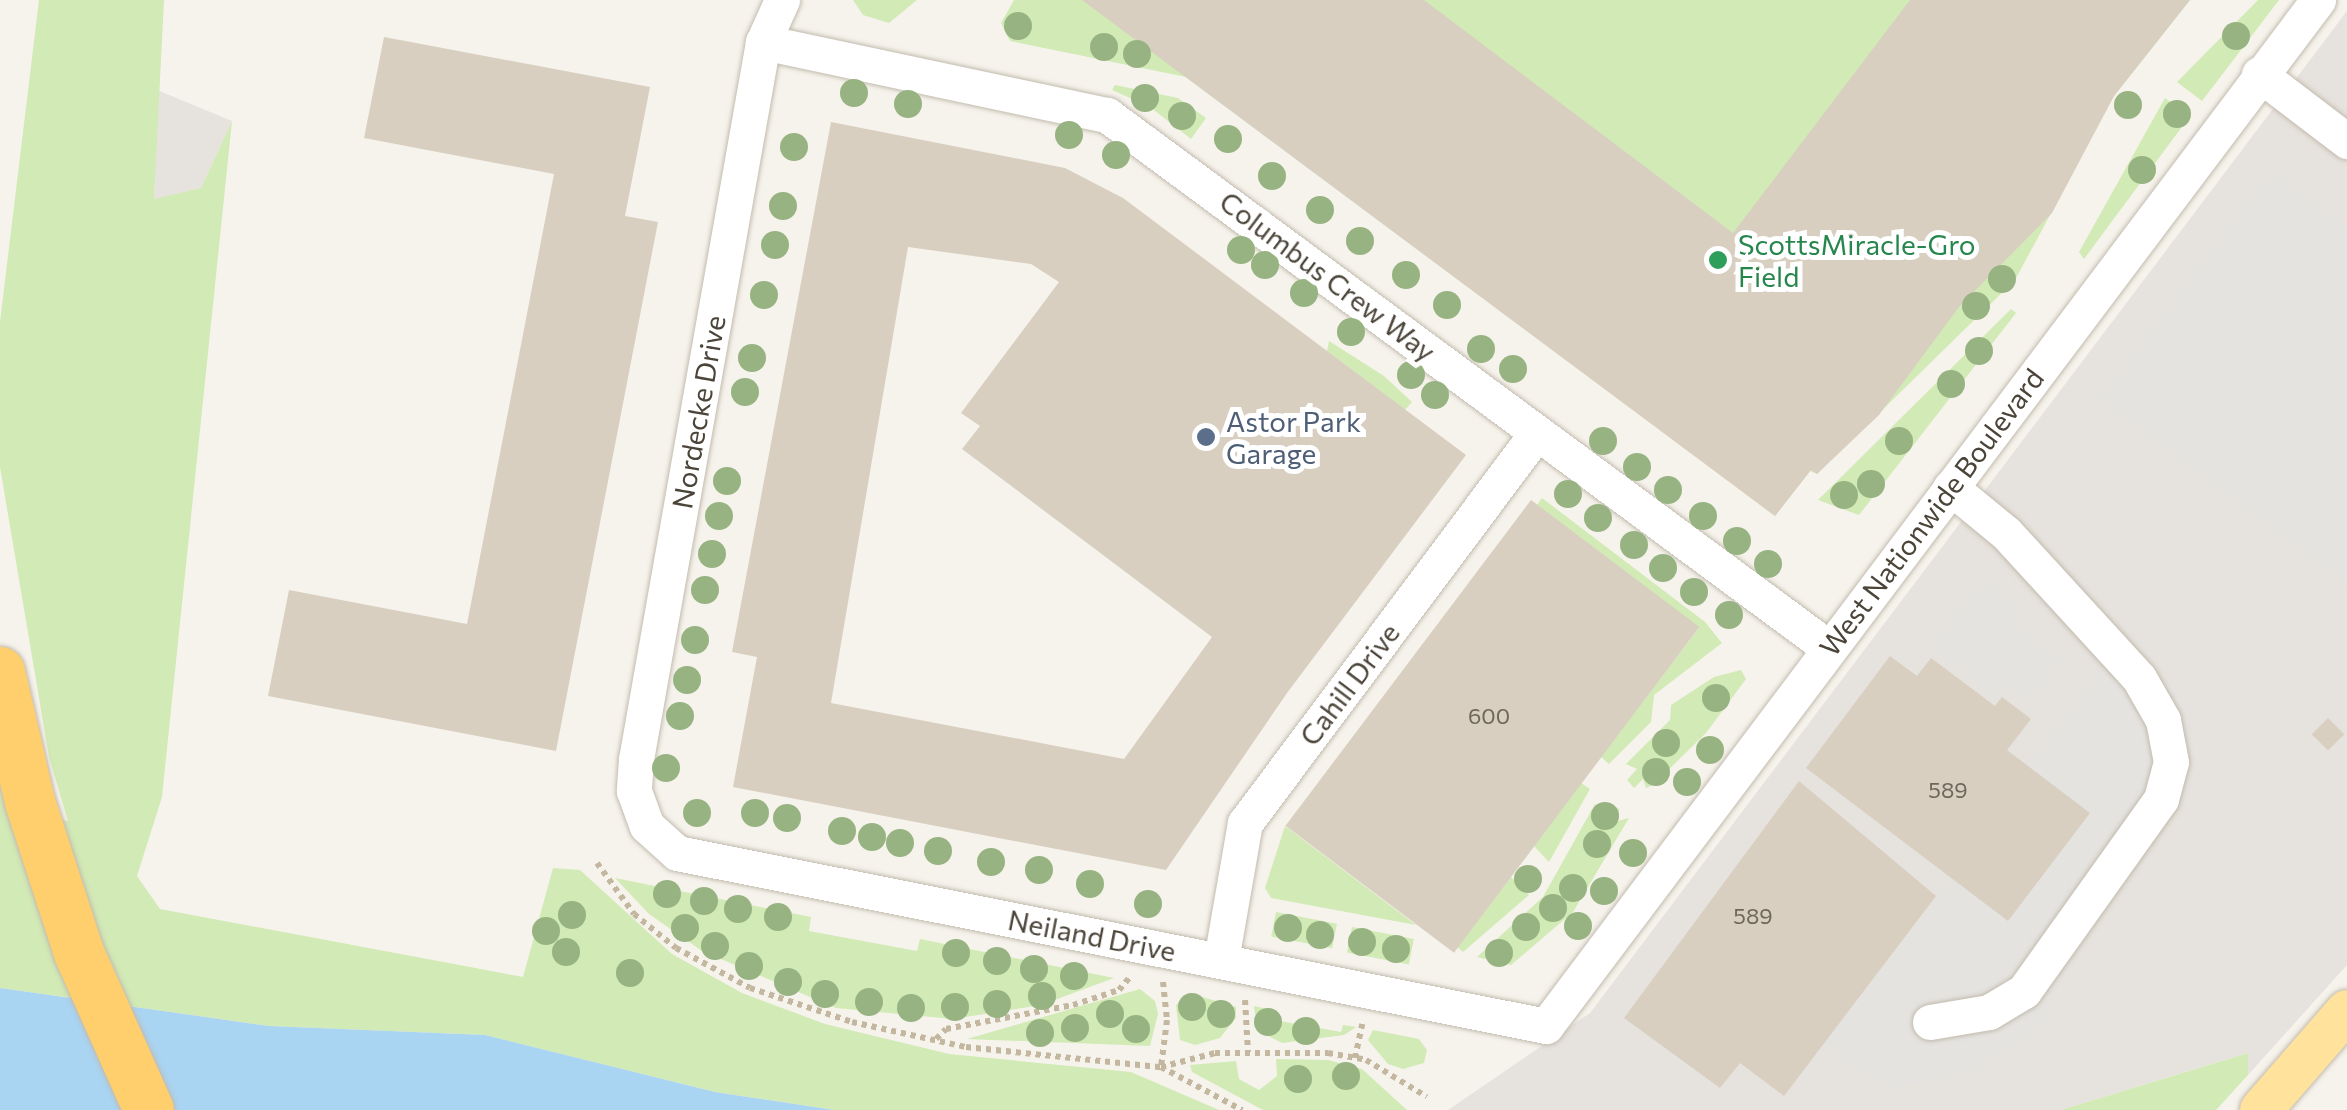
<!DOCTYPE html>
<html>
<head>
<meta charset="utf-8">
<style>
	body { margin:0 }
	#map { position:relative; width:2347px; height:1110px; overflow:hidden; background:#f6f3ec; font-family:Commissioner,sans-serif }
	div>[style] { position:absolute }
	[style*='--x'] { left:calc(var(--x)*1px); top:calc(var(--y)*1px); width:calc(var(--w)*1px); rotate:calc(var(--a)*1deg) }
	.industrial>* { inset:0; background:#e6e2dd }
	.green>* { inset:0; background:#d2eab5; transform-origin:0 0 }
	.parking>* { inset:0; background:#e5e3e0 }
	.water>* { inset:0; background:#a9d4f2 }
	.building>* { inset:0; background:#d8cfc1; transform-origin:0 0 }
	.path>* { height:6px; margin-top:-3px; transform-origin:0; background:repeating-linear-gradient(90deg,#c4b79f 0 5px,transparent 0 10px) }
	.roads { filter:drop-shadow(0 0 2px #c2bbae) drop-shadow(0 0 2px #c2bbae) }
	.minor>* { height:35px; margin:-17.5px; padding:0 17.5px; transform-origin:17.5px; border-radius:17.5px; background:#fff }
	.major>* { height:42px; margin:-21px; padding:0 21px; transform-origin:21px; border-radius:21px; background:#ffe39c }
	.highway>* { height:50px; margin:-25px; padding:0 25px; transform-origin:25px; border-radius:25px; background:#ffcf6e }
	.trees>* { width:28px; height:28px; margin:-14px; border-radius:50%; background:#97b381 }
	.dots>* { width:28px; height:28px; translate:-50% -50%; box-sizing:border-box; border:5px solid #fff; border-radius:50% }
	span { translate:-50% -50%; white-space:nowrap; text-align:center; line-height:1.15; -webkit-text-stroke:10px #fff; paint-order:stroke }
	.number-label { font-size:22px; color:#6e675b }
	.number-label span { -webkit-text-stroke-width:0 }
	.leisure-label { font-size:28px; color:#27864d }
	.left { translate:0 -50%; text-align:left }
	.street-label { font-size:28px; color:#4b4439 }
	.service-label { font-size:28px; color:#4e5e75 }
</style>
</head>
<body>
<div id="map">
	<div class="industrial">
		<i style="clip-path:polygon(2347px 11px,2347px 965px,2248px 1075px,2247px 1053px,2061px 1110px,1448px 1110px,1590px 1013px)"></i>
		<i style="clip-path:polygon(157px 90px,232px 121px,201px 188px,154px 200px)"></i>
	</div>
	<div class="green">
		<i style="clip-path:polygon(39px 0,164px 0,154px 199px,201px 188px,232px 121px,162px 797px,137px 876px,160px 909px,523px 977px,553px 868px,580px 870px,672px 954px,742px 993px,825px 1024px,949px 1054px,1131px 1072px,1219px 1110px,834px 1110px,715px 1092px,485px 1035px,269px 1026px,0 988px,0 772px,8px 810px,68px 821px,49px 757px,0 467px,0 322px)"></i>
		<i style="clip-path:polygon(853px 0,917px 0,889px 23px,863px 15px)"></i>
		<i style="clip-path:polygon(1014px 0,2190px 0,2114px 96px,2015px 280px,1817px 474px,1810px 471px,1775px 516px,1186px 77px,1010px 41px,1001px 23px)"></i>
		<i style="clip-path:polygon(2258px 0,2279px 0,2202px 101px,2177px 82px)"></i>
		<i style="clip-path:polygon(1115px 85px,1178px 98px,1206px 118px,1191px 139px,1150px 107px,1112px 90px)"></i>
		<i style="clip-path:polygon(2165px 98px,2190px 116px,2084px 259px,2079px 252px)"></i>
		<i style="clip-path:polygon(2011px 309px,2016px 313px,1859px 515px,1818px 500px)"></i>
		<i style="clip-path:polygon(1329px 341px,1384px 376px,1412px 402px,1405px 410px,1327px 351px)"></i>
		<i style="clip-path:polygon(1542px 498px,1705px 622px,1722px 643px,1654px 695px,1651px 722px,1609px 764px,1601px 757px,1699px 628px,1537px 505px)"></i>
		<i style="clip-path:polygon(1741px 670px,1746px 679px,1706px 733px,1653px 785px,1646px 788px,1643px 779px,1634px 788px,1627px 780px,1637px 769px,1626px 764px,1670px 720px,1671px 705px,1714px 677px)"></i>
		<i style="clip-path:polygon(1581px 783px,1590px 789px,1549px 862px,1534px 846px)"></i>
		<i style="clip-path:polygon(1610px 803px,1619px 809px,1618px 821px,1629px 818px,1573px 912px,1511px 965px,1477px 957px,1543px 897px,1595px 804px,1600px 812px)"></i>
		<i style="clip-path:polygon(1285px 826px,1416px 925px,1271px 898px,1265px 888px)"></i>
		<i style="clip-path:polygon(1511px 877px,1529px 895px,1463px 952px,1457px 947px)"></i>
		<i style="clip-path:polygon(615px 878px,811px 917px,809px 931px,917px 951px,920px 939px,1114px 978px,1041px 1005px,953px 1019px,836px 1008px,702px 951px,649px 914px)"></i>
		<i style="left:1276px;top:912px;width:62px;height:25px;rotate:11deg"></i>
		<i style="left:1352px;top:927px;width:63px;height:26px;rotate:11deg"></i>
		<i style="clip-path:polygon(1140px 989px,1155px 1001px,1158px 1014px,1150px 1046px,967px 1039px)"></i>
		<i style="clip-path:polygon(1189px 993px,1236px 1007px,1236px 1018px,1220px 1038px,1195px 1045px,1180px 1040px,1176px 1005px)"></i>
		<i style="clip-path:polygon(1254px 1006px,1276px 1011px,1275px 1020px,1341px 1032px,1343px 1025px,1356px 1027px,1344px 1035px,1282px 1043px,1257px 1030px)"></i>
		<i style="clip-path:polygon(1373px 1030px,1419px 1039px,1427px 1050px,1424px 1063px,1403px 1069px,1388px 1064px,1368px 1040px)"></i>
		<i style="clip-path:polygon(2248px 1053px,2248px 1075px,2216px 1110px,2061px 1110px)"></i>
		<i style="clip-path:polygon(1276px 1059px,1328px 1060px,1362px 1069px,1407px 1110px,1263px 1110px,1192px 1072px,1190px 1065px,1236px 1061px,1239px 1079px,1259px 1090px,1277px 1076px)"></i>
	</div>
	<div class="parking">
		<i style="clip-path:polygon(2270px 169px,2347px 226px,2347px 586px,2097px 398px)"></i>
		<i style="clip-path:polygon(1982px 577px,2025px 609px,2015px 624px,2064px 661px,2030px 705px,2007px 687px,1997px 699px,1929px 646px)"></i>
		<i style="clip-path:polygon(2122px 642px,2161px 684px,2174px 680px,2190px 705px,2188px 793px,2114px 892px,2052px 995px,2057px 999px,2042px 1026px,2036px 1024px,2023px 1044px,1969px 1074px,1889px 1088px,1871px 1082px,1823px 1046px,1951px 878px,2008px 921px,2090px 813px,2026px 764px)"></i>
	</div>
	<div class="water">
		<i style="clip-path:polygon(0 988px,269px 1026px,485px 1035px,715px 1092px,834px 1110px,0 1110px)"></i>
	</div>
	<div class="building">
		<i style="clip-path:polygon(1082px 0,1424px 0,1733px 233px,1910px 0,2190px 0,2114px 96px,2052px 213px,1959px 307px,1879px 415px,1817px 474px,1811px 470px,1775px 516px)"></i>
		<i style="clip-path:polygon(384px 37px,650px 87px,625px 216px,658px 222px,556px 751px,268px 696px,289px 590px,467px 624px,554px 174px,364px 138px)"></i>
		<i style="clip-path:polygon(evenodd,831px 122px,1065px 168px,1123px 198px,1466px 455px,1287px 693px,1166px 870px,733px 787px,757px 657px,732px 652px,831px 122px,908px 247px,1031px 264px,1059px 282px,961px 413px,980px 426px,962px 449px,1212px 637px,1124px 759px,831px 703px,908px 247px)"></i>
		<i style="left:1531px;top:500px;width:211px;height:408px;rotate:37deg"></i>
		<i style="clip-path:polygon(1890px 656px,1917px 676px,1931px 658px,1995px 706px,2002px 697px,2031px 719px,2007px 750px,2090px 813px,2008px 921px,1806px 768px)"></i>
		<i style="left:2328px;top:718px;width:23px;height:23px;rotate:45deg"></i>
		<i style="clip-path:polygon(1799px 781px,1936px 896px,1784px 1096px,1740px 1063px,1720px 1088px,1624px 1018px)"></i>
	</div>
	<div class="path">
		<i style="--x:597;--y:863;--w:63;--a:54"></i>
		<i style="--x:634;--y:914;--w:54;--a:39"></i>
		<i style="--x:676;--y:948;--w:84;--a:28.4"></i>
		<i style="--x:750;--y:988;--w:108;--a:18.4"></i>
		<i style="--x:852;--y:1022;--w:117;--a:12.4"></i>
		<i style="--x:966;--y:1047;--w:196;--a:5.9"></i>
		<i style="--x:1161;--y:1067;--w:92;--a:28"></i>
		<i style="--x:1163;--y:982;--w:38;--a:84"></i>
		<i style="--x:1167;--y:1020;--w:47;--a:97.3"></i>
		<i style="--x:1161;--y:1067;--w:56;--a:-14.5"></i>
		<i style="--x:1215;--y:1053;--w:113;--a:0"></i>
		<i style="--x:1328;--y:1053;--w:39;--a:10"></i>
		<i style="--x:1366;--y:1060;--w:71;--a:31.2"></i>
		<i style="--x:1245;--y:1000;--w:52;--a:86.7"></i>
		<i style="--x:936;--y:1039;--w:14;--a:-45"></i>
		<i style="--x:946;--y:1029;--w:129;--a:-10.7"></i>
		<i style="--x:1073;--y:1005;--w:48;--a:-18.1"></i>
		<i style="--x:1119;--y:990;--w:16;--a:-50"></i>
		<i style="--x:1355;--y:1058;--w:35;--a:-78"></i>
	</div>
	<div class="roads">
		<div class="minor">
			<i style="--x:782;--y:0;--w:46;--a:114.3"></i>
			<i style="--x:763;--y:42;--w:728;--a:100.04"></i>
			<i style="--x:636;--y:759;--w:32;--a:94"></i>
			<i style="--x:634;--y:791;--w:37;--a:70"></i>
			<i style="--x:647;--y:826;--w:40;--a:42"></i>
			<i style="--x:677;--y:853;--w:886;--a:11.26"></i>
			<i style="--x:1546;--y:1026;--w:1284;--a:-53.04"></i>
			<i style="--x:763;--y:42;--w:352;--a:12"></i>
			<i style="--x:1107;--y:115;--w:897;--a:36.44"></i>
			<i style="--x:2259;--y:74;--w:111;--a:37.3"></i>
			<i style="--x:1221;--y:960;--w:139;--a:-80.1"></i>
			<i style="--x:1245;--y:823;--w:487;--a:-53.2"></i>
			<i style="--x:1930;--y:1022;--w:60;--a:-9.6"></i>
			<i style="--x:1989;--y:1012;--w:41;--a:-31"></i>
			<i style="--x:2024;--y:991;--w:236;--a:-54.5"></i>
			<i style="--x:2161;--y:799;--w:38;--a:-75"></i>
			<i style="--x:2171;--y:762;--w:43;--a:-100.8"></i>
			<i style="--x:2163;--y:720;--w:48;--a:-119.7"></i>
			<i style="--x:2139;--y:678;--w:197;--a:-132.5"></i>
			<i style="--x:2006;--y:533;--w:72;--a:-140.6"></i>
		</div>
		<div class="major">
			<i style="--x:2261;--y:1110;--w:131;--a:-49"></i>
		</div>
		<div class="highway">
			<i style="--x:0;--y:672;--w:133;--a:77"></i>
			<i style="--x:30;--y:802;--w:159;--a:72"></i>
			<i style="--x:79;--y:953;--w:172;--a:66"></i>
		</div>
	</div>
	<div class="trees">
		<i style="left:1018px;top:26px"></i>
		<i style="left:2236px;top:36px"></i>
		<i style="left:1104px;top:47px"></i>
		<i style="left:1137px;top:54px"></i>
		<i style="left:854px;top:93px"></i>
		<i style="left:1145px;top:98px"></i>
		<i style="left:908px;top:104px"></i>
		<i style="left:2128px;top:105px"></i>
		<i style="left:2177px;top:114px"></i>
		<i style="left:1182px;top:116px"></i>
		<i style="left:1069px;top:135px"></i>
		<i style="left:1228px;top:139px"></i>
		<i style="left:794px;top:147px"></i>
		<i style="left:1116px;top:155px"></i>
		<i style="left:2142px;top:170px"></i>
		<i style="left:1272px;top:176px"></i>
		<i style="left:783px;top:206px"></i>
		<i style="left:1320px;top:210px"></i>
		<i style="left:1360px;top:241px"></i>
		<i style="left:775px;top:245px"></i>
		<i style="left:1241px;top:250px"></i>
		<i style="left:1265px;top:265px"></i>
		<i style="left:1406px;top:275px"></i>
		<i style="left:2002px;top:279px"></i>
		<i style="left:1304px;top:293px"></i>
		<i style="left:764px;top:295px"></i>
		<i style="left:1447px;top:305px"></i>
		<i style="left:1976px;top:306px"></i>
		<i style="left:1351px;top:332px"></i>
		<i style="left:1481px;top:349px"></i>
		<i style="left:1979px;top:351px"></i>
		<i style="left:752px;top:358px"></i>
		<i style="left:1513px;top:369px"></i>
		<i style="left:1411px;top:375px"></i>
		<i style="left:1951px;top:384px"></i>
		<i style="left:745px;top:392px"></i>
		<i style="left:1435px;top:395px"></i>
		<i style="left:1603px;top:441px"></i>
		<i style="left:1899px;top:441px"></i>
		<i style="left:1637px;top:467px"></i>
		<i style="left:727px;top:481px"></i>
		<i style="left:1871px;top:484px"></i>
		<i style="left:1668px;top:490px"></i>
		<i style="left:1568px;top:494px"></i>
		<i style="left:1844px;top:495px"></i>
		<i style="left:719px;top:516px"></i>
		<i style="left:1703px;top:516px"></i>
		<i style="left:1598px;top:518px"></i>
		<i style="left:1737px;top:541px"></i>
		<i style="left:1634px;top:545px"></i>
		<i style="left:712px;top:554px"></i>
		<i style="left:1768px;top:564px"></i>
		<i style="left:1663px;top:568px"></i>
		<i style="left:705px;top:590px"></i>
		<i style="left:1694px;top:592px"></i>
		<i style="left:1729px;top:615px"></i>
		<i style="left:695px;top:640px"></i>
		<i style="left:687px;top:680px"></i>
		<i style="left:1716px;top:698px"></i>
		<i style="left:680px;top:716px"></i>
		<i style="left:1666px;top:743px"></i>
		<i style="left:1710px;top:750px"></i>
		<i style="left:666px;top:768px"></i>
		<i style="left:1656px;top:772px"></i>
		<i style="left:1687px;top:782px"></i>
		<i style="left:697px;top:813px"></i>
		<i style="left:755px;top:813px"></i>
		<i style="left:1605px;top:816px"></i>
		<i style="left:787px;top:818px"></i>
		<i style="left:842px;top:831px"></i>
		<i style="left:872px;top:837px"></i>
		<i style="left:900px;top:843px"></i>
		<i style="left:1597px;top:844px"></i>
		<i style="left:938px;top:851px"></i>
		<i style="left:1633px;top:853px"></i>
		<i style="left:991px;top:862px"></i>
		<i style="left:1039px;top:870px"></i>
		<i style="left:1528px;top:879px"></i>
		<i style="left:1090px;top:884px"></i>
		<i style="left:1573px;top:888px"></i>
		<i style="left:1604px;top:891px"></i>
		<i style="left:667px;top:894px"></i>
		<i style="left:704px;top:901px"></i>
		<i style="left:1148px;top:904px"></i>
		<i style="left:1553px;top:908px"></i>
		<i style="left:738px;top:909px"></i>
		<i style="left:572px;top:915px"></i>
		<i style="left:778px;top:917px"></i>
		<i style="left:1578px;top:926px"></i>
		<i style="left:1526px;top:927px"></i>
		<i style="left:685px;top:928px"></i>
		<i style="left:1288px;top:928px"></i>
		<i style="left:546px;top:931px"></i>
		<i style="left:1320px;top:935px"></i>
		<i style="left:1362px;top:942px"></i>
		<i style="left:715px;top:946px"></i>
		<i style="left:1396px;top:949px"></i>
		<i style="left:566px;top:952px"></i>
		<i style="left:956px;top:953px"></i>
		<i style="left:1499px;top:953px"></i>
		<i style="left:997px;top:961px"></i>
		<i style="left:749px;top:966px"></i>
		<i style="left:1034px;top:969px"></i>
		<i style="left:630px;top:973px"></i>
		<i style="left:1074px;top:976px"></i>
		<i style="left:788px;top:982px"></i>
		<i style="left:825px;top:994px"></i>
		<i style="left:1042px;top:996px"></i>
		<i style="left:869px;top:1002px"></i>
		<i style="left:997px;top:1004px"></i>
		<i style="left:955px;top:1007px"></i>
		<i style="left:1192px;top:1007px"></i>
		<i style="left:911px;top:1008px"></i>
		<i style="left:1110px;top:1014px"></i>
		<i style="left:1221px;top:1014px"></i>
		<i style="left:1268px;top:1022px"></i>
		<i style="left:1075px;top:1028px"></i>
		<i style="left:1136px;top:1029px"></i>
		<i style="left:1306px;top:1031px"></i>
		<i style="left:1040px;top:1033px"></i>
		<i style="left:1346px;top:1076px"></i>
		<i style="left:1298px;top:1079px"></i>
	</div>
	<div class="dots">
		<i style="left:1718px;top:260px;background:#2e9e5b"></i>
		<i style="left:1206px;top:437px;background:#5c6f8a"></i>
	</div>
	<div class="number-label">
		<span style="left:1489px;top:716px">600</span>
		<span style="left:1948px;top:790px">589</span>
		<span style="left:1753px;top:916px">589</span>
	</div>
	<div class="leisure-label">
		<span class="left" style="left:1738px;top:260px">ScottsMiracle-Gro<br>Field</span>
	</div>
	<div class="street-label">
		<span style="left:1328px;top:276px;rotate:37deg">Columbus Crew Way</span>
		<span style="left:698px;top:412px;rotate:-80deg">Nordecke Drive</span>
		<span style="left:1931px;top:512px;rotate:-53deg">West Nationwide Boulevard</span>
		<span style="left:1349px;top:684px;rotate:-53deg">Cahill Drive</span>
		<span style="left:1092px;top:935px;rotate:11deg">Neiland Drive</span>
	</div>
	<div class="service-label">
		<span class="left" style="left:1226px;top:437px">Astor Park<br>Garage</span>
	</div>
</div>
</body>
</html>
